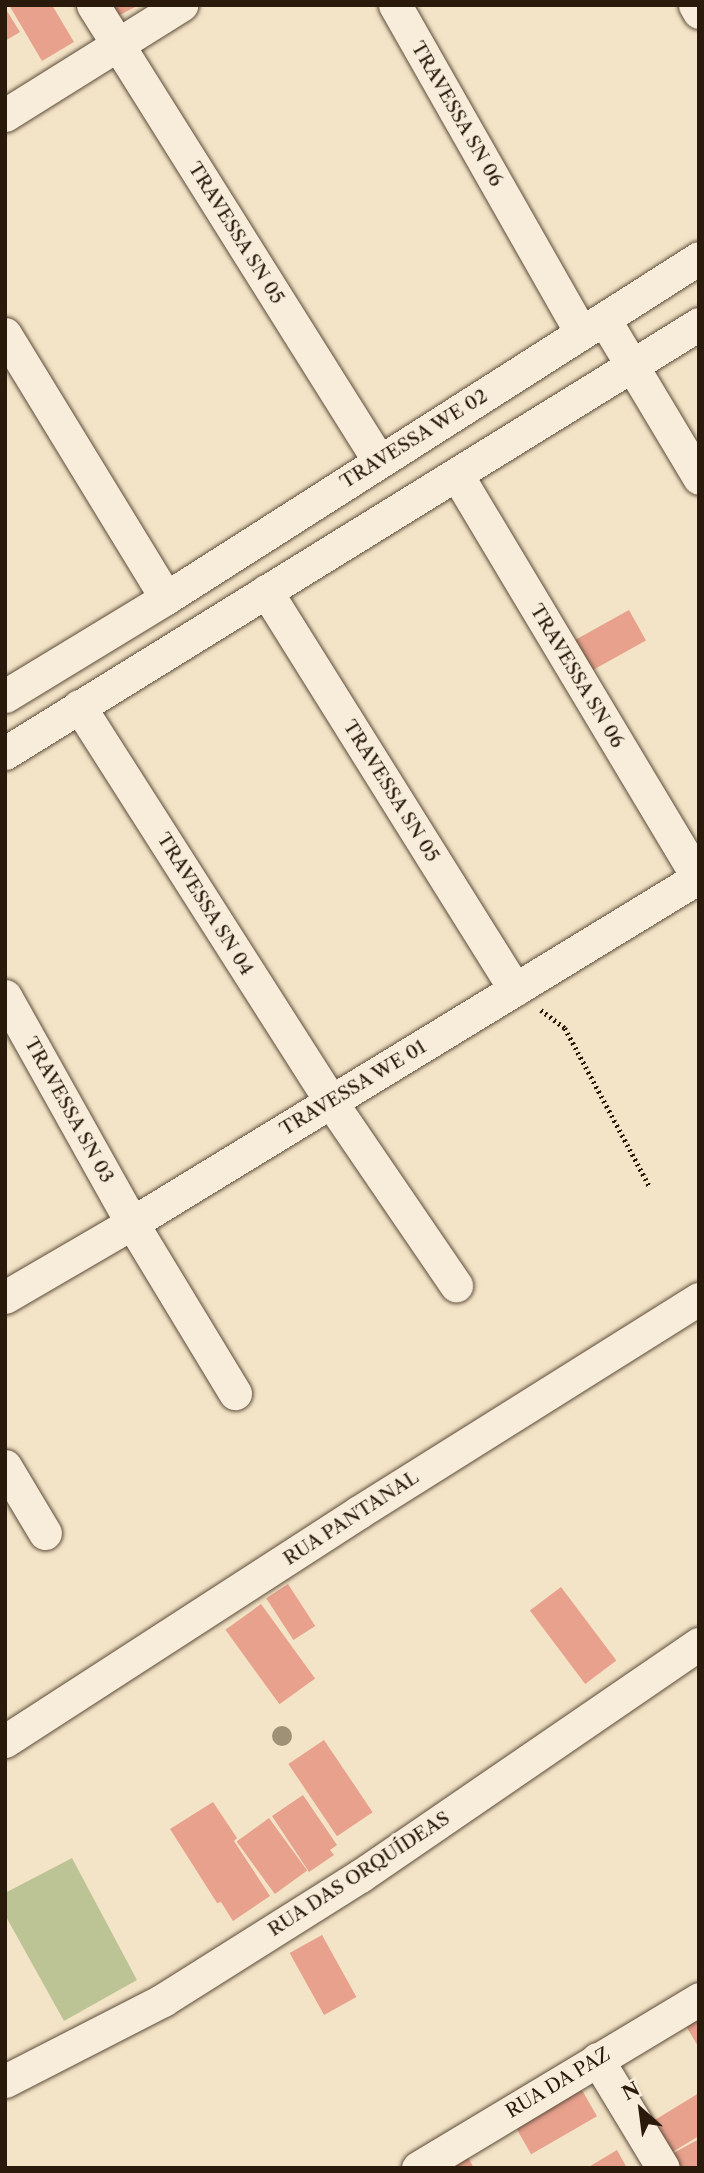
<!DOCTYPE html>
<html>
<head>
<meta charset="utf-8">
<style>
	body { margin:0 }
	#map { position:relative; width:704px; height:2173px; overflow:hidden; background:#f4e4c7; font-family:"Libre Caslon Text",serif }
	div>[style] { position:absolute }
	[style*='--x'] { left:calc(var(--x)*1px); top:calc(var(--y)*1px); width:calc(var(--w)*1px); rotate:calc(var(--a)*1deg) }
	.green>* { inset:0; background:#bcc495 }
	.building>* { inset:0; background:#e7a18d; transform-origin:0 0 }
	.path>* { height:4.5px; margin-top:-2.25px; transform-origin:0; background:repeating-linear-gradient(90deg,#291a0b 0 2px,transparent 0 5.5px) }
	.roads { filter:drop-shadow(0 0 2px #5c4c3a) drop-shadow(0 0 2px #5c4c3a) }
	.minor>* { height:33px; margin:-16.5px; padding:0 16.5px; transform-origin:16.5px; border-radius:16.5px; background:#f8eddb }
	.trees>* { width:20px; height:20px; margin:-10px; border-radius:50%; background:#9d9176 }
	span { translate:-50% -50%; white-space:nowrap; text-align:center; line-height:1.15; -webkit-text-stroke:7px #f8eddb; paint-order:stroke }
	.street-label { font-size:19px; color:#291a0b }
	.frame { position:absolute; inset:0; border:7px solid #291a0b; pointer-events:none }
	.north { position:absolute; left:606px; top:2075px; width:70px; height:70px; -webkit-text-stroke:5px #f8eddb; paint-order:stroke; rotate:332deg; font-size:19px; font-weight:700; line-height:28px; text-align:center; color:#291a0b }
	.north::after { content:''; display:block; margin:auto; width:24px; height:32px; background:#291a0b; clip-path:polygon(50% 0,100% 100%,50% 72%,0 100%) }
</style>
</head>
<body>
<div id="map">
	<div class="green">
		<i style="clip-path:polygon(72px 1858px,137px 1980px,64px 2021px,5px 1915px,5px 1893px)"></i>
	</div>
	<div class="building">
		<i style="clip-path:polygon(9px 5px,52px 5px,74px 42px,42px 61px)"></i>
		<i style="clip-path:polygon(109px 5px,139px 5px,116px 17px)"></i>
		<i style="clip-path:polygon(5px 8px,20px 32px,5px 41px)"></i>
		<i style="left:629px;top:610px;width:35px;height:72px;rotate:61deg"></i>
		<i style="left:288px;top:1584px;width:50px;height:26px;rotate:57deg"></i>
		<i style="left:561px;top:1587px;width:92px;height:39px;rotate:53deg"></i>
		<i style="left:261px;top:1604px;width:92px;height:44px;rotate:54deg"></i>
		<i style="left:324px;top:1740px;width:87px;height:43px;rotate:56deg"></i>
		<i style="clip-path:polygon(303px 1795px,337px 1845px,330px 1850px,334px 1855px,309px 1872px,272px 1816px)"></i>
		<i style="clip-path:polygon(213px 1802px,237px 1838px,234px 1841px,270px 1896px,233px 1921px,221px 1902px,217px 1903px,170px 1829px)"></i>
		<i style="left:269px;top:1818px;width:65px;height:40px;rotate:54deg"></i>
		<i style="left:322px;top:1935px;width:71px;height:37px;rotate:61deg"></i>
		<i style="clip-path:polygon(699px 2003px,699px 2048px,679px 2014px)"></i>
		<i style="left:579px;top:2085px;width:36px;height:76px;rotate:60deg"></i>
		<i style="clip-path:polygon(699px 2093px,699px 2136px,664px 2157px,645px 2126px)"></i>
		<i style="clip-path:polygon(699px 2139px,699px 2168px,675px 2168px,668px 2156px)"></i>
		<i style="clip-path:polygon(617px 2150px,627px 2168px,587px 2168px)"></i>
		<i style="clip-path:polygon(466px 2154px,474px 2168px,444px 2168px)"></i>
	</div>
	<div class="path">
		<i style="--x:541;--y:1010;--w:30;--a:37"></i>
		<i style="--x:565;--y:1028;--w:180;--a:61.9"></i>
	</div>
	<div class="roads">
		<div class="minor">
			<i style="--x:93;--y:5;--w:538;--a:57.9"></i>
			<i style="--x:395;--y:5;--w:377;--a:60.4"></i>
			<i style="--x:695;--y:5;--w:8;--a:60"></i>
			<i style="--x:5;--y:115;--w:208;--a:-32"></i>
			<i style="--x:604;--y:319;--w:185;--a:59.1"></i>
			<i style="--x:5;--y:334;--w:309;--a:58.6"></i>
			<i style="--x:457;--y:475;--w:470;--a:59.1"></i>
			<i style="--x:266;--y:591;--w:470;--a:58"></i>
			<i style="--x:5;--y:696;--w:188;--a:-31.3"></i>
			<i style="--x:166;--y:598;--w:632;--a:-32.53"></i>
			<i style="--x:79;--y:706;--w:469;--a:57.5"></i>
			<i style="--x:331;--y:1102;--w:222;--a:55.7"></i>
			<i style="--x:5;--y:753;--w:816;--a:-31.72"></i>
			<i style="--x:5;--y:996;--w:260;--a:60.8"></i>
			<i style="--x:132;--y:1223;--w:199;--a:58.8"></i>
			<i style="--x:5;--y:1297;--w:147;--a:-30.2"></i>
			<i style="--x:132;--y:1223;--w:664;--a:-31.39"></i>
			<i style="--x:5;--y:1466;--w:78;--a:59.2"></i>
			<i style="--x:5;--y:1741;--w:422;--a:-32.9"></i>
			<i style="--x:359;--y:1512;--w:401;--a:-32.1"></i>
			<i style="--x:597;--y:2059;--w:127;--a:58.8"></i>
			<i style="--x:5;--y:2081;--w:178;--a:-27.1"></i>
			<i style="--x:163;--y:2000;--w:233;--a:-32.2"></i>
			<i style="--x:360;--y:1876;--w:411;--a:-34.4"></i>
			<i style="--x:418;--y:2168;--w:328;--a:-31"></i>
		</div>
	</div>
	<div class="trees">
		<i style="left:282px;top:1736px"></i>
	</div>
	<div class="street-label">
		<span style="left:457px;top:114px;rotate:60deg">TRAVESSA SN 06</span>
		<span style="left:236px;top:233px;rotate:58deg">TRAVESSA SN 05</span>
		<span style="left:414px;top:439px;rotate:-32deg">TRAVESSA WE 02</span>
		<span style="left:577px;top:676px;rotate:59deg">TRAVESSA SN 06</span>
		<span style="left:391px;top:791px;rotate:58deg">TRAVESSA SN 05</span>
		<span style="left:205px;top:904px;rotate:58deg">TRAVESSA SN 04</span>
		<span style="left:353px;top:1088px;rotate:-31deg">TRAVESSA WE 01</span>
		<span style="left:69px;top:1110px;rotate:61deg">TRAVESSA SN 03</span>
		<span style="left:351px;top:1518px;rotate:-33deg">RUA PANTANAL</span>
		<span style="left:359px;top:1874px;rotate:-33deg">RUA DAS ORQUÍDEAS</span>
		<span style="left:558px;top:2083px;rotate:-31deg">RUA DA PAZ</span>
	</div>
	<div class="frame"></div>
	<div class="north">N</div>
</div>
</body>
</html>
